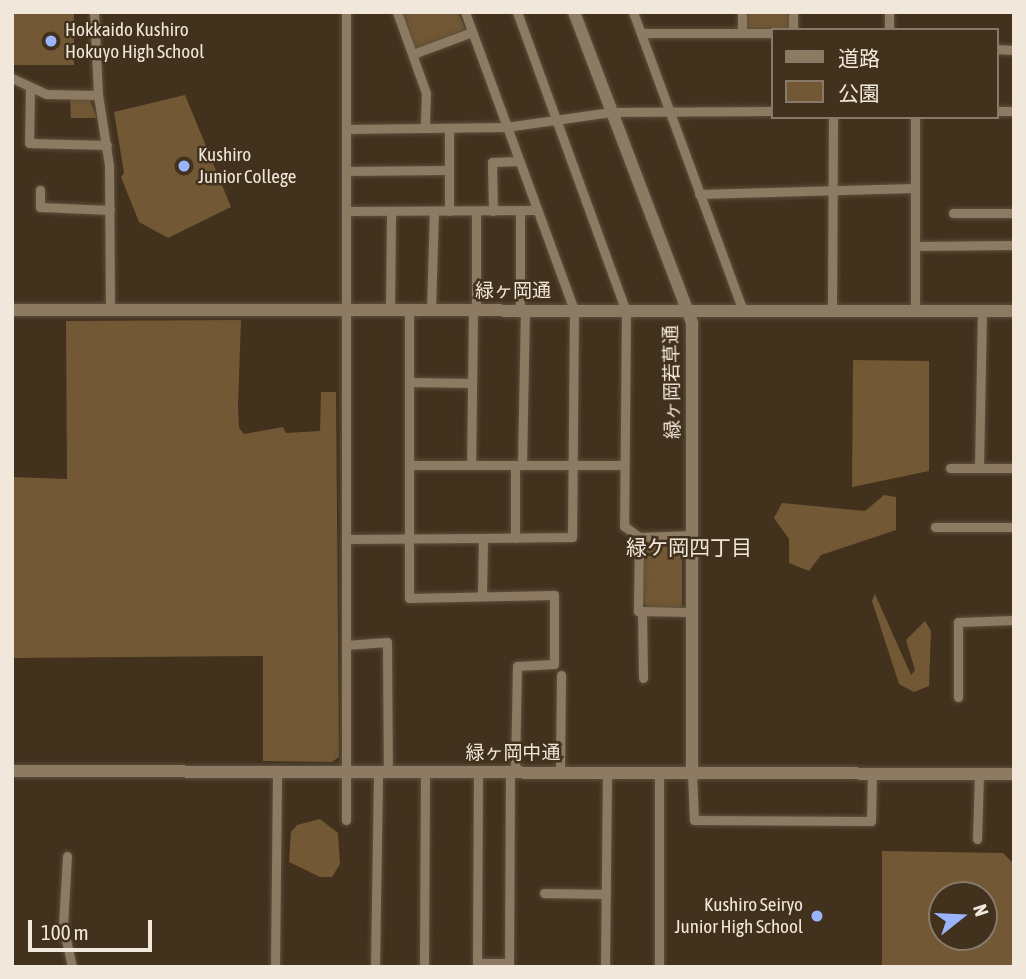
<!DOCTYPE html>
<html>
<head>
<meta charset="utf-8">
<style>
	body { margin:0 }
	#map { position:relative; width:1026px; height:979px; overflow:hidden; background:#41311d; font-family:"Asap Condensed","Noto Sans JP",sans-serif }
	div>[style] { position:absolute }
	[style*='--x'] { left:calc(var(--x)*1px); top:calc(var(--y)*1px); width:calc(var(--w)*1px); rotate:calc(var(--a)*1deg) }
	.green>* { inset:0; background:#725834; transform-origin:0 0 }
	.roads { filter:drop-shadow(0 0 2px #5c4f3c) drop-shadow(0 0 2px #5c4f3c) }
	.street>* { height:9px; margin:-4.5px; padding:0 4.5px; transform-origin:4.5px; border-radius:4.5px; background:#8c7a63 }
	.secondary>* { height:12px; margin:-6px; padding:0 6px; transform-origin:6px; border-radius:6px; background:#8c7a63 }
	.dots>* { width:19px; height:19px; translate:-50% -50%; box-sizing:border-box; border:4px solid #41311d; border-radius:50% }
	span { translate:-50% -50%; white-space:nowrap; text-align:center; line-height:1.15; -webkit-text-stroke:5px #41311d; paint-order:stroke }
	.poi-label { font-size:19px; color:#f1e7da }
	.left { translate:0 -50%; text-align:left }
	.right { translate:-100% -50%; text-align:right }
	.street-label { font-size:19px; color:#f1e7da }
	.neighbourhood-label { font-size:21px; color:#f1e7da }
	.frame { position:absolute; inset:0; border:14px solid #f1e7da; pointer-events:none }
	.legend { position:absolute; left:771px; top:28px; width:228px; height:91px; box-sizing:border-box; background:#41311d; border:2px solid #877a69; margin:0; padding:9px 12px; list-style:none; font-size:21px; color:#f1e7da }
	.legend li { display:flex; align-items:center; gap:14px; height:35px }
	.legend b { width:35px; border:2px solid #877a69 }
	.north { position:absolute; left:928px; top:881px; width:70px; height:70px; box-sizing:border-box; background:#41311d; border:2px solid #877a69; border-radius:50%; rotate:72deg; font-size:19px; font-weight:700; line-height:28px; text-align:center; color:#f1e7da }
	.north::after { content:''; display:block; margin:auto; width:24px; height:32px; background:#9ab5fd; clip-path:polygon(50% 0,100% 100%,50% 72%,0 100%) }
	.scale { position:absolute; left:28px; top:920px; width:124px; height:32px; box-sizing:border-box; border:4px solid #f1e7da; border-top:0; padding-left:9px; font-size:21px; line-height:24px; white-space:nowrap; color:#f1e7da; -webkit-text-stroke:5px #41311d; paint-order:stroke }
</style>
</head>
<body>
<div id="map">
	<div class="green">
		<i style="left:12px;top:12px;width:62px;height:53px"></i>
		<i style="clip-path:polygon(401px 12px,458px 12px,466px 31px,415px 50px)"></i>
		<i style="left:746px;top:12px;width:44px;height:17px"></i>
		<i style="clip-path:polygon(185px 95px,231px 207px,168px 238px,139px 222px,121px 177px,124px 173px,114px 112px)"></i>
		<i style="clip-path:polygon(89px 98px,97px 118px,71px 118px,70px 99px)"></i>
		<i style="clip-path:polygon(241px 320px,238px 406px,239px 428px,244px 434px,283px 427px,286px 433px,320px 431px,321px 392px,336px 392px,339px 757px,332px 762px,263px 761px,263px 656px,12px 658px,12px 477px,67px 479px,66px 321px)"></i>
		<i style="clip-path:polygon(853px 360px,929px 361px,929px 471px,852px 487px)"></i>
		<i style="clip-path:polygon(884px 495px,896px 497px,896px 530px,821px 555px,809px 571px,789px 563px,789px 539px,774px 518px,782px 503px,865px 511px)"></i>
		<i style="clip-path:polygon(647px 540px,682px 541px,682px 607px,648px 607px,643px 602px,641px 546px)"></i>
		<i style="clip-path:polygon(875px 594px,911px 675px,915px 670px,906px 640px,925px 621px,931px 631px,929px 686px,914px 692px,899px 684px,872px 601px)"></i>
		<i style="clip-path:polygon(320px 819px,338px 833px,340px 864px,332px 877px,320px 877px,289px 862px,291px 832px,297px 825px)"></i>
		<i style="clip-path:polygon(evenodd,882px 851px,1003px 853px,1014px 864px,1014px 967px,882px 967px,882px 851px,942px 895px,984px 895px,984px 937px,942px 937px,942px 895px)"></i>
	</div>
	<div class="roads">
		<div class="street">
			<i style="--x:94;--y:12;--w:83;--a:87.2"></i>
			<i style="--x:98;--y:95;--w:71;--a:81.1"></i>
			<i style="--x:109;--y:165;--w:145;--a:89.6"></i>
			<i style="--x:397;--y:12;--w:86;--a:70.3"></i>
			<i style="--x:426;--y:93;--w:35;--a:92"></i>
			<i style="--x:465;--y:12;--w:317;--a:69.9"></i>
			<i style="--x:574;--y:310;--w:227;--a:90.5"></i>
			<i style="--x:572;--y:537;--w:89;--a:179.4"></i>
			<i style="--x:517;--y:12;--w:318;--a:70"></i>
			<i style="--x:626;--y:311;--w:215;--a:90.5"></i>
			<i style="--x:624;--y:526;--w:19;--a:36"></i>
			<i style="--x:639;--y:537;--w:53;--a:-2.2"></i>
			<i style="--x:633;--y:12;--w:319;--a:69.8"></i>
			<i style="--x:793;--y:30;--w:18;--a:-90"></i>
			<i style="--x:889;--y:30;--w:18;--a:-90"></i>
			<i style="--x:742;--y:32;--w:20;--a:-90"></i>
			<i style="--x:641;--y:33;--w:131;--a:0"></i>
			<i style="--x:996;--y:49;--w:18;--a:3"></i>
			<i style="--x:413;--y:54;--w:63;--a:-20.4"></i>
			<i style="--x:12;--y:78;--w:38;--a:25"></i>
			<i style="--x:46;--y:94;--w:52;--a:1.1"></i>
			<i style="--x:30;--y:88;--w:55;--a:91"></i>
			<i style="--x:29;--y:143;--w:78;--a:1.5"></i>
			<i style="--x:996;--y:111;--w:18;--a:0"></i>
			<i style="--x:346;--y:129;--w:160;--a:-0.7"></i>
			<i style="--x:506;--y:127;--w:106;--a:-8.1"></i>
			<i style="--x:611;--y:112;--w:161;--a:-0.4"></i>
			<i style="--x:346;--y:171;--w:102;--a:-0.6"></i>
			<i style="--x:40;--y:190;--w:17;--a:90"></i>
			<i style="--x:40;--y:207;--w:70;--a:2.5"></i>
			<i style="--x:699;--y:194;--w:215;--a:-1.6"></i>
			<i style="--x:346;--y:211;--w:190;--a:-0.3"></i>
			<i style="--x:449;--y:211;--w:83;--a:-90"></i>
			<i style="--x:493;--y:211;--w:49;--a:-91.2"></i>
			<i style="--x:492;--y:162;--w:27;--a:-2"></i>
			<i style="--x:953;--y:213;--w:61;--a:0"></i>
			<i style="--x:915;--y:246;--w:99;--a:-0.6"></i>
			<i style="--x:431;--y:310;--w:99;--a:-88.3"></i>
			<i style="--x:520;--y:310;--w:99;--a:-90"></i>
			<i style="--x:832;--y:310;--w:193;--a:-89.7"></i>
			<i style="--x:915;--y:310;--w:193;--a:-90"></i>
			<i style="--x:390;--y:311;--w:100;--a:-89.4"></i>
			<i style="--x:409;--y:311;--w:287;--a:90"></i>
			<i style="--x:409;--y:598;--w:145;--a:-1.2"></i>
			<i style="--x:554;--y:595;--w:69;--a:90"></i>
			<i style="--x:554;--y:664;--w:37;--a:177"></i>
			<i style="--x:517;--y:666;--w:106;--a:91.1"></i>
			<i style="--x:473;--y:311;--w:154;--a:90.7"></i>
			<i style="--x:471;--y:465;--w:153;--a:0"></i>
			<i style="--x:476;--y:311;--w:100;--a:-90"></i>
			<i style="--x:982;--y:311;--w:157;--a:91.1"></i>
			<i style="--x:979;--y:468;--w:35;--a:0"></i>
			<i style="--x:409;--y:382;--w:63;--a:0.9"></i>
			<i style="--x:409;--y:465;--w:62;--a:0"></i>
			<i style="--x:515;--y:465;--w:73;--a:90"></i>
			<i style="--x:522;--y:465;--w:155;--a:-88.9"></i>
			<i style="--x:950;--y:468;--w:29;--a:0"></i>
			<i style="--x:935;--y:527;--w:79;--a:0"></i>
			<i style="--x:639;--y:537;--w:74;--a:90.8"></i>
			<i style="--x:638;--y:611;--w:54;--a:1.1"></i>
			<i style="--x:346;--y:539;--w:137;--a:-0.4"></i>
			<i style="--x:483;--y:538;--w:58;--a:91"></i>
			<i style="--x:642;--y:611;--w:67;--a:89.1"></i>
			<i style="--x:346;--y:645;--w:41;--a:-4.2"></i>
			<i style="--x:387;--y:642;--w:129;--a:89.6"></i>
			<i style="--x:958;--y:697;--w:75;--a:-90"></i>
			<i style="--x:958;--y:622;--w:56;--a:-2"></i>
			<i style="--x:478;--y:772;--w:191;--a:90.3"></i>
			<i style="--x:477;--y:963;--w:32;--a:0"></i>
			<i style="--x:509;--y:963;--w:191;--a:-89.7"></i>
			<i style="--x:560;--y:772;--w:97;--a:-89.4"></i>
			<i style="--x:692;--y:773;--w:47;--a:87.6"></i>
			<i style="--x:694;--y:820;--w:177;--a:0.3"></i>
			<i style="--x:871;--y:821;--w:47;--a:-88.8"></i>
			<i style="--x:346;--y:820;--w:808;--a:-90"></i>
			<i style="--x:977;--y:839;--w:64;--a:-88.2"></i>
			<i style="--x:67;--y:856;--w:70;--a:93.3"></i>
			<i style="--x:63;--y:926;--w:42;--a:77.6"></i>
			<i style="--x:544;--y:893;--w:62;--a:0.9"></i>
			<i style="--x:275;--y:967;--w:195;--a:-89.4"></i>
			<i style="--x:375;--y:967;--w:196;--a:-89.1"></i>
			<i style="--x:424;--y:967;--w:195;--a:-89.7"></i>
			<i style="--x:605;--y:967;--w:194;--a:-89.4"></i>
			<i style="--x:659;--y:967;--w:194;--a:-90"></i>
		</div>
		<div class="secondary">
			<i style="--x:574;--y:12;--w:333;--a:69.2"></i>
			<i style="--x:692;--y:323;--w:450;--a:90"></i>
			<i style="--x:12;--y:310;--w:1002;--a:0.06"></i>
			<i style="--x:12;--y:771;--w:1002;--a:0.17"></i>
		</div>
	</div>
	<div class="dots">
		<i style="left:51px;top:41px;background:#9ab5fd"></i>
		<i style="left:184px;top:166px;background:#9ab5fd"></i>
		<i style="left:817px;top:916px;background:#9ab5fd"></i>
	</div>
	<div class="poi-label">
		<span class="left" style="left:65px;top:41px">Hokkaido Kushiro<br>Hokuyo High School</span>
		<span class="left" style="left:198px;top:166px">Kushiro<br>Junior College</span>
		<span class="right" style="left:803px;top:916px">Kushiro Seiryo<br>Junior High School</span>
	</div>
	<div class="street-label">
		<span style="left:513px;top:291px">緑ヶ岡通</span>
		<span style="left:672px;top:382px;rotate:-91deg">緑ヶ岡若草通</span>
		<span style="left:513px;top:753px">緑ヶ岡中通</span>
	</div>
	<div class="neighbourhood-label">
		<span style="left:689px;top:547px">緑ケ岡四丁目</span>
	</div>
	<div class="frame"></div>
	<ul class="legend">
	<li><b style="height:9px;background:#8c7a63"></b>道路</li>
	<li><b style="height:19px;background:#725834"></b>公園</li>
	</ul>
	<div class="north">N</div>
	<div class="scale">100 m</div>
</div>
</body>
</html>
